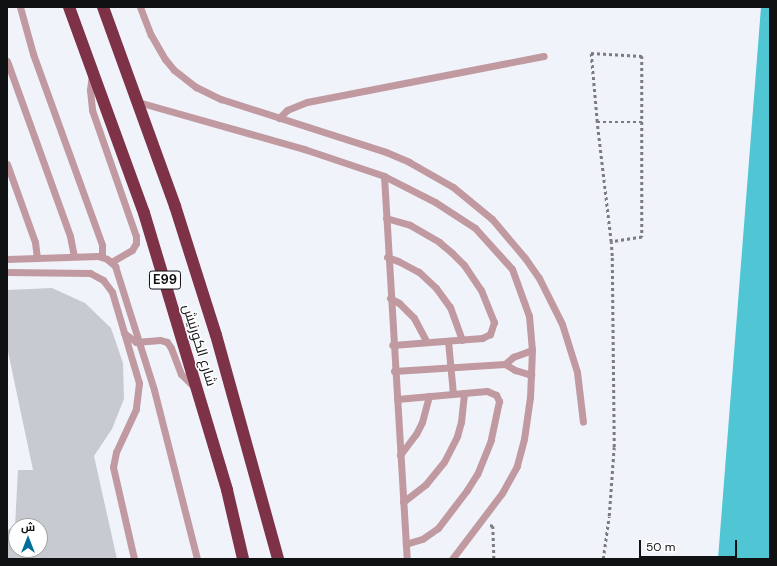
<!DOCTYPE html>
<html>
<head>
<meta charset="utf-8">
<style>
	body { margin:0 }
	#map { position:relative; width:777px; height:566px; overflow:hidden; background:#f1f3fa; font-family:"DM Sans",Cairo,sans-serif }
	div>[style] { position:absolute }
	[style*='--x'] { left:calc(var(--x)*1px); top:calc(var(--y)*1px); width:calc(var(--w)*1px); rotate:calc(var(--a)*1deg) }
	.water>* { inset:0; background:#50c6d5 }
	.building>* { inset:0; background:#c8cad1 }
	.path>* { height:2.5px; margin-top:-1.25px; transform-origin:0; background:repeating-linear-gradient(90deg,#7a7c80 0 3px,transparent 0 6px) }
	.lane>* { height:7px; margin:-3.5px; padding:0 3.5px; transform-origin:3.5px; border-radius:3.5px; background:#c19aa1 }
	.highway>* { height:12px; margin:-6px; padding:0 6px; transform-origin:6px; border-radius:6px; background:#7e3247 }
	span { translate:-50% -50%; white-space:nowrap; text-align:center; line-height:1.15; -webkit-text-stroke:3px #fff; paint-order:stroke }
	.shield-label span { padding:1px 3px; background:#fff; border:1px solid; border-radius:3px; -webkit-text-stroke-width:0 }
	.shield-label { font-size:13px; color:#101113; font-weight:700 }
	.street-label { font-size:14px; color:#101113 }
	.frame { position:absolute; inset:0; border:8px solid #101113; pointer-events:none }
	.north { position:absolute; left:8px; top:518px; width:40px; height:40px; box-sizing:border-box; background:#fff; border:1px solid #9fa0a1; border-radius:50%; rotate:0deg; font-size:11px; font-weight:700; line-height:16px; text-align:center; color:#101113 }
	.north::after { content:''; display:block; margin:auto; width:14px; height:18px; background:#006f9a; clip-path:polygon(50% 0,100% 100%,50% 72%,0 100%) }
	.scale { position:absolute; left:639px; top:540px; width:98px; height:18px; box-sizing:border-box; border:2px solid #101113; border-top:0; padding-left:5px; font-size:12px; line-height:14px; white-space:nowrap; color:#101113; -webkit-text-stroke:3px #fff; paint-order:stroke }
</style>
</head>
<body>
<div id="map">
	<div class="water">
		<i style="clip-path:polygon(761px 7px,770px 7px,770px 559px,718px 559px)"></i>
	</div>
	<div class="building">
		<i style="clip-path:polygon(52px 288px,85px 303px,111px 328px,123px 363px,124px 399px,112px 429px,94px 456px,117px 559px,7px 559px,7px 530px,16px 527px,16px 550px,40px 550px,40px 526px,15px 526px,18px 470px,33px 470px,7px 347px,7px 290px)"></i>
	</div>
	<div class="path">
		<i style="--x:597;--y:122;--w:45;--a:0"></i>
		<i style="--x:490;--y:525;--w:3;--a:18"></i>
		<i style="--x:493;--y:526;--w:33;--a:88"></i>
		<i style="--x:603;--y:559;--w:43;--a:-82.1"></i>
		<i style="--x:609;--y:516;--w:69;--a:-85.9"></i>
		<i style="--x:614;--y:447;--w:191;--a:-90.6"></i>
		<i style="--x:612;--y:256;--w:14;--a:-94"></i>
		<i style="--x:611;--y:242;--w:121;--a:-96.7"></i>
		<i style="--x:597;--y:122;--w:69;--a:-95"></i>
		<i style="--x:591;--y:53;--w:51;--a:3.4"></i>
		<i style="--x:642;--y:56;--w:181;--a:90"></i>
		<i style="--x:642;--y:237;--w:31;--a:171"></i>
	</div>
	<div class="lane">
		<i style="--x:20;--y:7;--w:49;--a:74.5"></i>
		<i style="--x:33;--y:54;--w:203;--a:70.1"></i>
		<i style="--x:102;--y:245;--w:12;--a:90"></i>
		<i style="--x:140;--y:7;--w:30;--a:69"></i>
		<i style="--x:151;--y:35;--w:28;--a:60"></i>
		<i style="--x:165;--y:59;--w:14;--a:51"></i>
		<i style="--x:174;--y:70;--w:28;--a:38"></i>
		<i style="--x:196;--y:87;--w:28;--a:26"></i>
		<i style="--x:221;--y:99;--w:173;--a:17.8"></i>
		<i style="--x:386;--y:152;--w:25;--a:23"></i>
		<i style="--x:409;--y:162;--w:51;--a:29.6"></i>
		<i style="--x:453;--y:187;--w:50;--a:39.4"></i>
		<i style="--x:492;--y:219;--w:51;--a:49.8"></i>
		<i style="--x:525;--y:258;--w:24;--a:55"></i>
		<i style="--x:539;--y:278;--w:51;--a:63.4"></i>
		<i style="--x:562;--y:324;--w:50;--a:72.6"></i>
		<i style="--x:577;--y:372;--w:50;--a:83.2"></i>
		<i style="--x:7;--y:61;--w:186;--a:70.2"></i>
		<i style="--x:70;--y:236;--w:20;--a:79"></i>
		<i style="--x:92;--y:75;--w:15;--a:98"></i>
		<i style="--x:90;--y:90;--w:20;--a:84"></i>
		<i style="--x:92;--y:110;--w:133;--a:70.8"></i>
		<i style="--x:136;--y:236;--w:7;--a:90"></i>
		<i style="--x:136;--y:243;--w:8;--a:120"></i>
		<i style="--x:132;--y:250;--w:24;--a:150"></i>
		<i style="--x:138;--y:102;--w:173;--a:15.8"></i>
		<i style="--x:304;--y:149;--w:84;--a:18.6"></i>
		<i style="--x:384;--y:176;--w:57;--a:27"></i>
		<i style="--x:435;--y:202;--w:48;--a:33"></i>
		<i style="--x:475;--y:228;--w:55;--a:47.9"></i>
		<i style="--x:512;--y:269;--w:50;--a:70.1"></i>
		<i style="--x:529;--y:316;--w:34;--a:85"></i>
		<i style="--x:532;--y:350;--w:47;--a:92.4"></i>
		<i style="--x:530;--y:397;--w:42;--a:98.1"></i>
		<i style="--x:524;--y:439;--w:28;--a:105"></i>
		<i style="--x:517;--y:466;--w:31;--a:119"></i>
		<i style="--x:502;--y:493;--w:83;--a:127.1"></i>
		<i style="--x:279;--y:118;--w:11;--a:-45"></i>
		<i style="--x:287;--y:110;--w:22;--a:-22"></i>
		<i style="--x:307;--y:102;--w:241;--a:-11"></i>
		<i style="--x:7;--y:164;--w:83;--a:70.3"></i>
		<i style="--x:35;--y:242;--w:16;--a:83"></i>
		<i style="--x:384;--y:176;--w:384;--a:86.6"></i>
		<i style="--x:386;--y:218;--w:25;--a:16"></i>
		<i style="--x:410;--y:225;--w:34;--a:30"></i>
		<i style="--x:439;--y:242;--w:17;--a:40"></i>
		<i style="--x:452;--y:253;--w:17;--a:45"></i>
		<i style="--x:464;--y:265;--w:30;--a:56"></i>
		<i style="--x:481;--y:290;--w:35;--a:68"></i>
		<i style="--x:494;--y:322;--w:13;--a:108"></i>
		<i style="--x:490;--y:334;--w:9;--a:153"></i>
		<i style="--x:482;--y:338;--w:90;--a:175.6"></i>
		<i style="--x:387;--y:257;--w:12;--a:20"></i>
		<i style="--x:398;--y:261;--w:24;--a:28"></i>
		<i style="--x:419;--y:272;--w:23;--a:43"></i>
		<i style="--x:436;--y:288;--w:24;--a:54"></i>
		<i style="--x:450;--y:307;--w:35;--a:70"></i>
		<i style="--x:7;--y:259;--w:91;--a:-1.9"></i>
		<i style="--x:98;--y:256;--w:9;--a:18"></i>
		<i style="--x:107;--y:259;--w:11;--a:41"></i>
		<i style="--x:115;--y:266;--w:130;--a:72.5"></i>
		<i style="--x:154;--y:390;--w:174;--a:75.7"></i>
		<i style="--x:7;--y:272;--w:83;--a:0.7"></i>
		<i style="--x:90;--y:273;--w:15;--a:28"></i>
		<i style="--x:103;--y:280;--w:15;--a:53"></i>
		<i style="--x:112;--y:292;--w:95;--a:73.5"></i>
		<i style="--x:139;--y:383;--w:26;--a:97"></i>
		<i style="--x:136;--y:409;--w:47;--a:114.9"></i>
		<i style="--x:116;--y:452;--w:15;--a:101"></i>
		<i style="--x:113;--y:467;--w:94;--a:77.1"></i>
		<i style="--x:390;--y:298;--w:10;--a:29"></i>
		<i style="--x:399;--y:303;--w:21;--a:45"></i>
		<i style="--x:414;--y:318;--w:27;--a:62"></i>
		<i style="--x:124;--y:333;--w:15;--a:37"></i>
		<i style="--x:136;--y:342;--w:24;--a:-5"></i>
		<i style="--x:160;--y:340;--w:7;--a:16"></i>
		<i style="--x:167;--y:342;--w:7;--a:56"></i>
		<i style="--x:171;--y:348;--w:28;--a:69"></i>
		<i style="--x:181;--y:374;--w:20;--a:45"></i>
		<i style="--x:448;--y:341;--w:53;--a:84.6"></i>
		<i style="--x:505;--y:364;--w:11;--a:-41"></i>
		<i style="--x:513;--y:357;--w:20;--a:-20"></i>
		<i style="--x:394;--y:371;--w:111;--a:-3.6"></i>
		<i style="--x:505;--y:364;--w:12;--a:31"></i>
		<i style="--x:515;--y:370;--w:17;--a:17"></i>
		<i style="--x:397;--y:399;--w:90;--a:-5.1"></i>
		<i style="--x:487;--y:391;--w:10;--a:24"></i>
		<i style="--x:496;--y:395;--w:7;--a:63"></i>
		<i style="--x:499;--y:401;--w:40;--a:102"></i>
		<i style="--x:491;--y:440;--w:37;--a:112"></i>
		<i style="--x:477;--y:474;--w:19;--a:122"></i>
		<i style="--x:467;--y:490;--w:48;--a:127.3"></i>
		<i style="--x:438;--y:528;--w:19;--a:145"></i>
		<i style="--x:422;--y:539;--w:17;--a:163"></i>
		<i style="--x:400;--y:455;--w:26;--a:-53"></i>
		<i style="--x:416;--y:434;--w:13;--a:-63"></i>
		<i style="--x:422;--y:422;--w:27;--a:-75"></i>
		<i style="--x:403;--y:502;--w:29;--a:-38"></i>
		<i style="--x:426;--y:484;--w:28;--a:-51"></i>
		<i style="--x:444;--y:462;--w:29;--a:-63"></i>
		<i style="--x:457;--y:436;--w:15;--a:-74"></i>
		<i style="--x:461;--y:422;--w:29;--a:-84"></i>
	</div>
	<div class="highway">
		<i style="--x:69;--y:7;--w:219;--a:70"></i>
		<i style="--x:144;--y:213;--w:289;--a:73.3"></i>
		<i style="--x:227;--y:490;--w:71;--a:76.9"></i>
		<i style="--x:103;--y:7;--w:212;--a:70.1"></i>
		<i style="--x:175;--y:206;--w:135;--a:72.4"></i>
		<i style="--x:216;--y:335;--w:232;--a:74.5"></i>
	</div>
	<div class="shield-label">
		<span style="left:165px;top:280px">E99</span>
	</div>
	<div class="street-label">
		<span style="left:200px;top:345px;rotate:73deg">شارع الكورنيش</span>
	</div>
	<div class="frame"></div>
	<div class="north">ش</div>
	<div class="scale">50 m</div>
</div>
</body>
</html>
